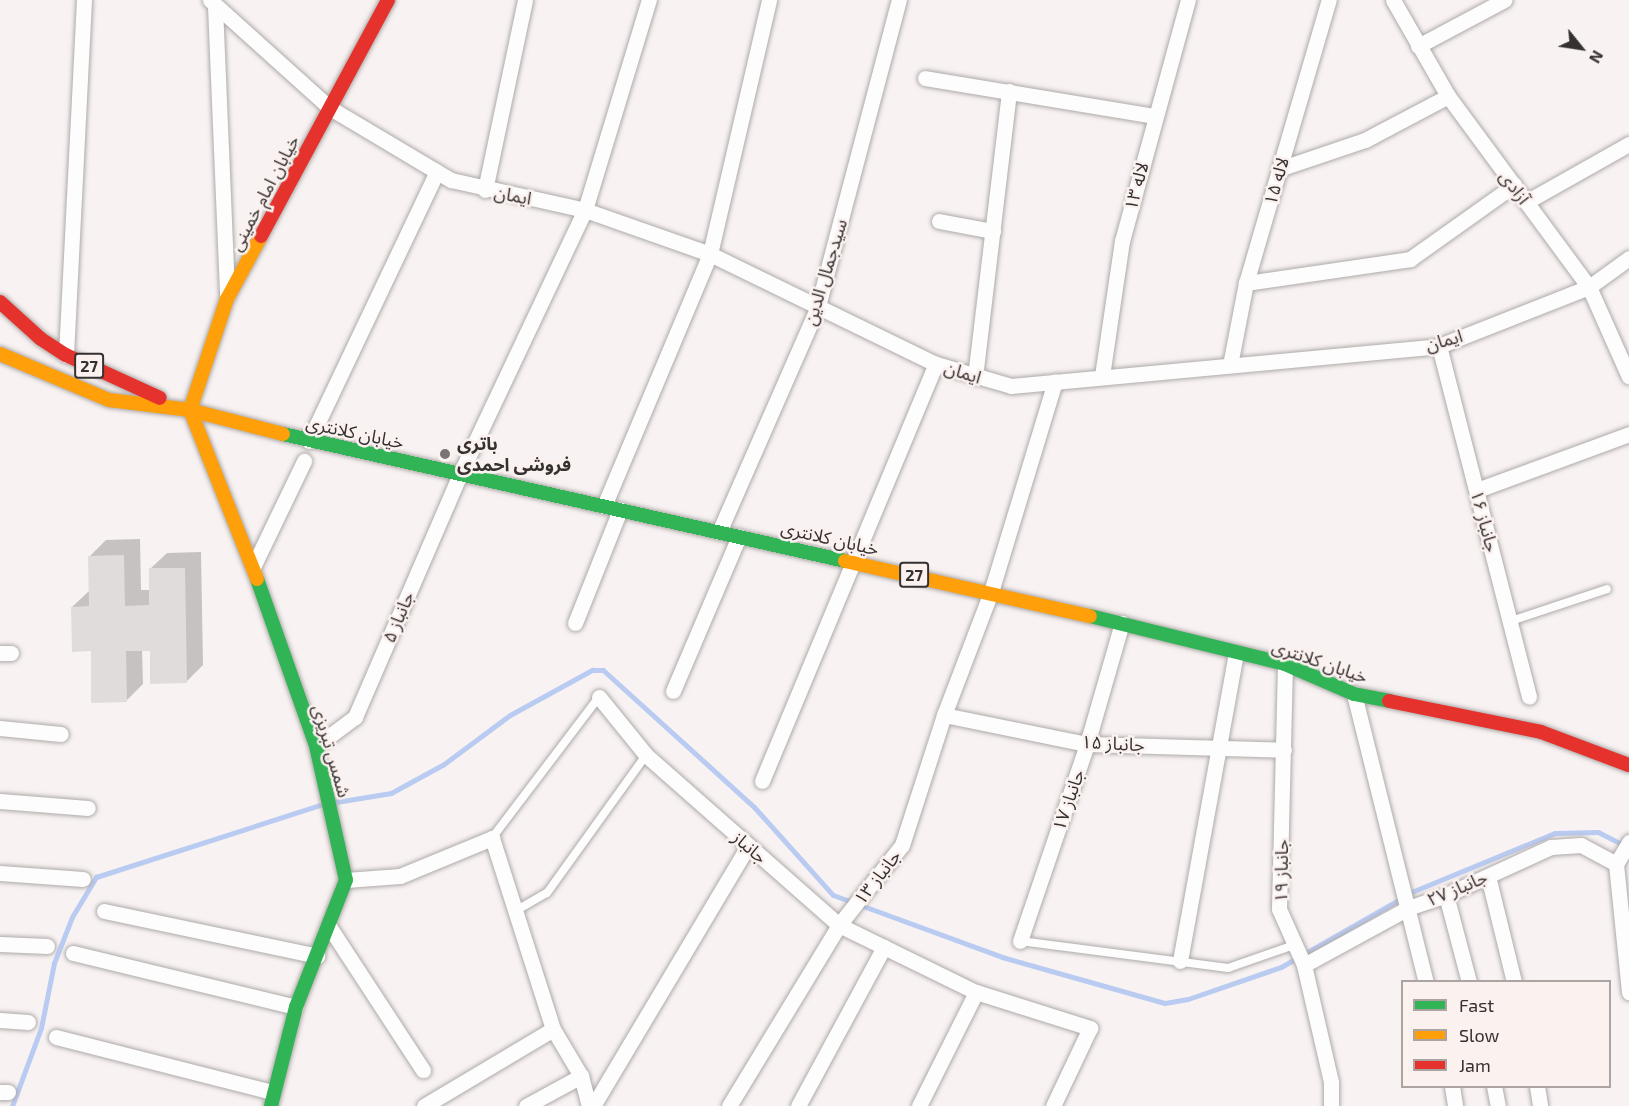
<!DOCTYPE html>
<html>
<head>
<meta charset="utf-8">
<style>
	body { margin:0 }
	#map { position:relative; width:1629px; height:1106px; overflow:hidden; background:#f8f3f2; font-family:"Exo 2","Noto Sans Arabic",sans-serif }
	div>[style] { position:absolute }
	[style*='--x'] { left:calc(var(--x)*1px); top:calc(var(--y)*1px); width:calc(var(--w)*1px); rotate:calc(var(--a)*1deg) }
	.shadow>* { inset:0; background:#0003 }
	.stream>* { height:5px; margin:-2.5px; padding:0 2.5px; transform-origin:2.5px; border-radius:2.5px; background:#bacbf2 }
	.building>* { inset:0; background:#e0dcdb }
	.roads { filter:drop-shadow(0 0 2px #aeaaa9) drop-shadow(0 0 2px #aeaaa9) }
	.lane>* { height:8px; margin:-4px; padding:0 4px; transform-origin:4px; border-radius:4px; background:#fefdfd }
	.street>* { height:15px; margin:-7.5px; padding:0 7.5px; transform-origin:7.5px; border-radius:7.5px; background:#fefdfd }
	.fast>* { height:14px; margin:-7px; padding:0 7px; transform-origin:7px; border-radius:7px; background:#30b455 }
	.slow>* { height:14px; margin:-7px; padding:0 7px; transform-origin:7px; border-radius:7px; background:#ff9f0a }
	.jam>* { height:14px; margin:-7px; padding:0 7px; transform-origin:7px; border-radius:7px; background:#e5322d }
	.dots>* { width:16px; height:16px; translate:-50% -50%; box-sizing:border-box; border:3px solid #fbf1ef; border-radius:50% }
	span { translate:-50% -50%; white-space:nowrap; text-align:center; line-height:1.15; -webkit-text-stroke:5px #fbf1ef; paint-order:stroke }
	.shield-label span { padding:2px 4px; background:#fbf1ef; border:2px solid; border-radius:4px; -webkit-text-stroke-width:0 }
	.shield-label { font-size:16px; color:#353131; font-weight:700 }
	.street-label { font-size:18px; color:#353131 }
	.poi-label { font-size:18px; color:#353131; font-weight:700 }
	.left { translate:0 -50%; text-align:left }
	.legend { position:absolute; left:1401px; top:980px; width:210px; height:108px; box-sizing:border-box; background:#fbf1ef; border:2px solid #aca4a3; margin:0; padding:8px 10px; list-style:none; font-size:18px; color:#353131 }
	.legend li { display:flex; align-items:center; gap:12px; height:30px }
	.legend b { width:30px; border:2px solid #aca4a3 }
	.north { position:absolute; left:1551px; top:18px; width:60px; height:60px; -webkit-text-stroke:4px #fbf1ef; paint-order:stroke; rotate:120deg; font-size:16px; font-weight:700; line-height:24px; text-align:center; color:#353131 }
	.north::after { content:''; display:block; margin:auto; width:21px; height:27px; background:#353131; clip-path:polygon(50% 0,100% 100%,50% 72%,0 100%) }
</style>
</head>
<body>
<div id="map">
	<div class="shadow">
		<i style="clip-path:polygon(140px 539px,141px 590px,150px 590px,150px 569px,167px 553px,201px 552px,203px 665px,187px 681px,151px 649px,142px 649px,143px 684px,127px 700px,92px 650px,72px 607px,89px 591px,90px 556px,106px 540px)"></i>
	</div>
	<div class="stream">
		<i style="--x:336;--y:802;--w:56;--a:-9.3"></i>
		<i style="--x:391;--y:793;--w:60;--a:-28.7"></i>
		<i style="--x:444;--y:764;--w:82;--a:-36.6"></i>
		<i style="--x:510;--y:715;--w:94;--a:-28.8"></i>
		<i style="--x:592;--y:670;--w:11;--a:0"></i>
		<i style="--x:603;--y:670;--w:204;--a:42.2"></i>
		<i style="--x:754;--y:807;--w:118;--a:48.1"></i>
		<i style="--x:833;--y:895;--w:180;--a:20.1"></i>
		<i style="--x:1002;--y:957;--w:169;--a:15.8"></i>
		<i style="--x:1165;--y:1003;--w:23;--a:-10"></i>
		<i style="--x:1188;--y:999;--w:98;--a:-19"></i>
		<i style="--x:1281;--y:967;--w:153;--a:-29.7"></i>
		<i style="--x:1414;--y:891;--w:152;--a:-22.4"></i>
		<i style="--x:1555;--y:833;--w:43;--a:-1.3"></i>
		<i style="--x:1598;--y:832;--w:30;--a:27"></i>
		<i style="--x:12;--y:1106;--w:83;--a:-69.6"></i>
		<i style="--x:41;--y:1028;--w:66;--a:-78.7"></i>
		<i style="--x:54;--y:963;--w:49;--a:-68.6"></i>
		<i style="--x:72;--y:917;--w:47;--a:-59"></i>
		<i style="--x:96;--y:877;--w:238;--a:-17.8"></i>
	</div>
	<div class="building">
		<i style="clip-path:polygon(124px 555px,125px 606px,149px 605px,149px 568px,185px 568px,187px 683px,150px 684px,150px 651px,126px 651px,127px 702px,91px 703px,91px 651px,72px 652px,71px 607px,89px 606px,88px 556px)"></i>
	</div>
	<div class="roads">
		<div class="lane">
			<i style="--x:1511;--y:621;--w:101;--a:-18.4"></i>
			<i style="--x:492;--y:838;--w:177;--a:-52.8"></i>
			<i style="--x:517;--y:910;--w:34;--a:-30"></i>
			<i style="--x:547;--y:893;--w:170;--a:-54.3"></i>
			<i style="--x:1020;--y:941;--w:210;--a:7.4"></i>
			<i style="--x:1228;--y:968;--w:70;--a:-19.2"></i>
		</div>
		<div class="street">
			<i style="--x:210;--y:0;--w:161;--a:42"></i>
			<i style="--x:330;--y:108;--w:141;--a:30.8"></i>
			<i style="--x:451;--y:180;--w:137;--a:12.6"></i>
			<i style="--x:585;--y:210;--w:133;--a:19.4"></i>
			<i style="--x:710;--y:254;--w:251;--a:26"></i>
			<i style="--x:936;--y:364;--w:78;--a:16.3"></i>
			<i style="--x:1011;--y:386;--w:430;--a:-5.3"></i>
			<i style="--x:1439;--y:346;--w:161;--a:-21.5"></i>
			<i style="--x:1589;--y:287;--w:49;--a:-35.9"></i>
			<i style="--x:1393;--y:0;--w:111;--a:60.2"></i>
			<i style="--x:1448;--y:96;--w:237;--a:53.6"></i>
			<i style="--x:1589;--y:287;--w:98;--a:66"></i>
			<i style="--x:215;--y:6;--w:290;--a:87.6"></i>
			<i style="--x:1418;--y:46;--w:98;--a:-28.1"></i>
			<i style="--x:925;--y:78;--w:232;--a:9.4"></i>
			<i style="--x:1279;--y:169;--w:91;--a:-18.6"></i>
			<i style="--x:1365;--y:140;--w:94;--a:-27.9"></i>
			<i style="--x:485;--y:190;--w:194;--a:-78.1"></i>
			<i style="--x:1526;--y:202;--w:118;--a:-29.4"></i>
			<i style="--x:939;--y:221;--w:55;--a:10.5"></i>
			<i style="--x:1246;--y:283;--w:166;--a:-8.3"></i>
			<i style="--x:1410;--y:259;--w:128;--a:-35.4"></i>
			<i style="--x:1439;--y:346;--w:362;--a:75.6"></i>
			<i style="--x:66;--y:355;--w:355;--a:-87.1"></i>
			<i style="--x:1230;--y:365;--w:84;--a:-79"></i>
			<i style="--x:1246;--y:283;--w:295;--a:-73.7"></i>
			<i style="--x:1102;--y:376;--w:136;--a:-81.6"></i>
			<i style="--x:1122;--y:241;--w:250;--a:-74.7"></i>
			<i style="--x:975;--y:377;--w:288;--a:-83.2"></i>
			<i style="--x:309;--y:441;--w:298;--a:-64.6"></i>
			<i style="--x:1477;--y:490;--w:162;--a:-20.2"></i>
			<i style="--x:604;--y:506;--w:273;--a:-67.2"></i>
			<i style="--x:710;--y:254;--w:261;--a:-76.9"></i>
			<i style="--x:719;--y:532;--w:247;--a:-66.3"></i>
			<i style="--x:818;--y:306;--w:317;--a:-75.2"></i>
			<i style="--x:253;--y:567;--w:118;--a:-64.3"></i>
			<i style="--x:575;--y:623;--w:122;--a:-68.3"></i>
			<i style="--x:0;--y:653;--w:11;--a:0"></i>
			<i style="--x:1285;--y:664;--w:245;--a:91.4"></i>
			<i style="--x:1279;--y:909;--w:61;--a:65.9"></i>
			<i style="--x:1304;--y:965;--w:120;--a:77"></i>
			<i style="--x:1331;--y:1082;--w:24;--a:90"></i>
			<i style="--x:673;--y:691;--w:168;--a:-66.9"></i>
			<i style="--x:1354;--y:694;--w:297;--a:76"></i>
			<i style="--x:599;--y:697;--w:75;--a:51"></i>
			<i style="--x:646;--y:755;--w:257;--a:41.4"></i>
			<i style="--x:839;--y:925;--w:153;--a:26.1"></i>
			<i style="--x:976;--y:992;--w:120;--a:17.5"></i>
			<i style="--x:1090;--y:1028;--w:86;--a:115.4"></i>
			<i style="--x:944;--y:715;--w:146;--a:11.5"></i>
			<i style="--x:1087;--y:744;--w:197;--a:1.7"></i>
			<i style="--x:0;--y:728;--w:61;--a:5.6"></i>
			<i style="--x:316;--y:746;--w:49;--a:-36.6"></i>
			<i style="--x:355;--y:717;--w:267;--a:-66.6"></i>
			<i style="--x:461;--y:472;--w:290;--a:-64.7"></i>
			<i style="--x:585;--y:210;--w:220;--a:-73.1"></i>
			<i style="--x:762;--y:781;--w:452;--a:-67.4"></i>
			<i style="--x:0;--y:801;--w:88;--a:4.5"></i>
			<i style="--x:1616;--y:864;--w:26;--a:-59"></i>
			<i style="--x:0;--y:873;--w:83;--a:4.1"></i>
			<i style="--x:1488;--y:876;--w:109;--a:76.2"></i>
			<i style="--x:346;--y:880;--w:54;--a:-4.2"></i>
			<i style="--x:400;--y:876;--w:100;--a:-22.4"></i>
			<i style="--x:492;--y:838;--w:201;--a:72.3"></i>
			<i style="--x:553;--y:1029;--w:55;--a:59.2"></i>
			<i style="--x:581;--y:1076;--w:31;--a:75"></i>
			<i style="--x:1446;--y:895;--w:90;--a:75.2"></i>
			<i style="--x:104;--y:911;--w:218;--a:11.9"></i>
			<i style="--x:330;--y:928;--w:170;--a:56.8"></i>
			<i style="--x:1020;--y:941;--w:208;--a:-71.2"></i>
			<i style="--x:1087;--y:744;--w:126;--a:-73.9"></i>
			<i style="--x:0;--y:944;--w:47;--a:2.4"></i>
			<i style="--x:73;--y:953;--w:229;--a:13.6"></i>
			<i style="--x:1180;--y:961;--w:313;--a:-79.7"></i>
			<i style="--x:1304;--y:965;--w:119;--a:-28.7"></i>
			<i style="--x:1408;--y:908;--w:40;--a:-18.9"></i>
			<i style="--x:1446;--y:895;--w:115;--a:-24.6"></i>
			<i style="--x:1551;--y:847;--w:30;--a:-4"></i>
			<i style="--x:1581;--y:845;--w:40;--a:28"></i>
			<i style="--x:1616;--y:864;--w:129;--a:84.2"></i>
			<i style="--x:0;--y:1020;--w:28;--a:4"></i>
			<i style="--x:56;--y:1037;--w:222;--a:14.3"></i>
			<i style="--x:1452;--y:1086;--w:20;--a:81"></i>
			<i style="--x:1494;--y:1086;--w:20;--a:79"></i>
			<i style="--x:1537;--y:1086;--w:20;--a:81"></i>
			<i style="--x:0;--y:1092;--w:8;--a:0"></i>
			<i style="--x:424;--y:1106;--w:150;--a:-30.8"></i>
			<i style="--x:526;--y:1106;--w:63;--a:-28.6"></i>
			<i style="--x:593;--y:1106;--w:303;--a:-59.2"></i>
			<i style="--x:729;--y:1106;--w:212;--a:-58.7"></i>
			<i style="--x:839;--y:925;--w:102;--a:-51.8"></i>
			<i style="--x:902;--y:845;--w:137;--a:-72.1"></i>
			<i style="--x:944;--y:715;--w:132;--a:-69.1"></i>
			<i style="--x:991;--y:592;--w:220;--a:-73.1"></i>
			<i style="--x:798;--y:1106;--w:181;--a:-61.6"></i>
			<i style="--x:919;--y:1106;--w:127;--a:-63.4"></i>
		</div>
		<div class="fast">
			<i style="--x:283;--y:434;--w:576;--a:12.73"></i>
			<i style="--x:257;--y:579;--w:177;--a:70.5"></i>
			<i style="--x:316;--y:746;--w:137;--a:77.4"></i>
			<i style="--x:346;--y:880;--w:136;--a:111.5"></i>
			<i style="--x:296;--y:1007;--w:102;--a:104.2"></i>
			<i style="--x:1090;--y:616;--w:201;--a:13.8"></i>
			<i style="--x:1285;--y:664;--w:75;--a:23.5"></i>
			<i style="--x:1354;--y:694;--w:36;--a:11"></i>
		</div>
		<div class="slow">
			<i style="--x:0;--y:354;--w:118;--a:22.9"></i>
			<i style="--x:109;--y:400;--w:82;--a:7"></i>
			<i style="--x:190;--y:410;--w:96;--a:14.5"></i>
			<i style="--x:845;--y:561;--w:251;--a:12.7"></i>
			<i style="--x:257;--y:579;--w:182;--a:-111.6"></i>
			<i style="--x:190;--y:410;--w:117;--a:-71.6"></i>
			<i style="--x:227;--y:299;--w:72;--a:-61.6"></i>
		</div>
		<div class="jam">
			<i style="--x:261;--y:236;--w:268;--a:-61.7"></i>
			<i style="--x:0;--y:302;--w:55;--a:42.1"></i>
			<i style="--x:41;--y:339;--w:30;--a:33"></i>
			<i style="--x:66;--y:355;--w:103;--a:24.6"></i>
			<i style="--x:1389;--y:701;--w:155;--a:11.5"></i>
			<i style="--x:1541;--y:732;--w:94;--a:20.6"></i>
		</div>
	</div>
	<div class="dots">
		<i style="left:445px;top:454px;background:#797575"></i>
	</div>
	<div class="shield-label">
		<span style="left:89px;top:366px">27</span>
		<span style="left:914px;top:575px">27</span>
	</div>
	<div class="street-label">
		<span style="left:1276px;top:181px;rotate:-74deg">لاله ۱۵</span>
		<span style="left:1136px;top:186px;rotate:-75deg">لاله ۱۳</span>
		<span style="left:1515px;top:187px;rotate:53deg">آزادی</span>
		<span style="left:264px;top:193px;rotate:-62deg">خیابان امام خمینی</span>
		<span style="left:513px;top:195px;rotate:11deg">ایمان</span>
		<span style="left:825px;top:272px;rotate:-73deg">سیدجمال الدین</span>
		<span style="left:1444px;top:340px;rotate:-15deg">ایمان</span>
		<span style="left:963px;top:372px;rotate:18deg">ایمان</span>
		<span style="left:355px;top:432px;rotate:12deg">خیابان کلانتری</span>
		<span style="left:1485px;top:521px;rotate:75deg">جانباز ۱۶</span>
		<span style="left:830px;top:538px;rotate:13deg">خیابان کلانتری</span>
		<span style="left:398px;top:617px;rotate:-67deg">جانباز ۵</span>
		<span style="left:1320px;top:661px;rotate:19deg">خیابان کلانتری</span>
		<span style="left:1113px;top:743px;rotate:3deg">جانباز ۱۵</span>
		<span style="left:332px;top:751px;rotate:74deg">شمس تبریزی</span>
		<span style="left:1068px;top:800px;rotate:-71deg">جانباز ۱۷</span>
		<span style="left:750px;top:847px;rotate:41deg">جانباز</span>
		<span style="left:1281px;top:871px;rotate:-89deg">جانباز ۱۹</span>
		<span style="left:877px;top:877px;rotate:-52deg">جانباز ۱۳</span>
		<span style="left:1457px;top:888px;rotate:-23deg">جانباز ۲۷</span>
	</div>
	<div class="poi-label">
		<span class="left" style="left:457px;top:454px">باتری<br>فروشی احمدی</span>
	</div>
	<ul class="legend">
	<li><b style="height:8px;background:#30b455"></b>Fast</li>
	<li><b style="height:8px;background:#ff9f0a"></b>Slow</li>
	<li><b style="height:8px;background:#e5322d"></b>Jam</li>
	</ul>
	<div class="north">N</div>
</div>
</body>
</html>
